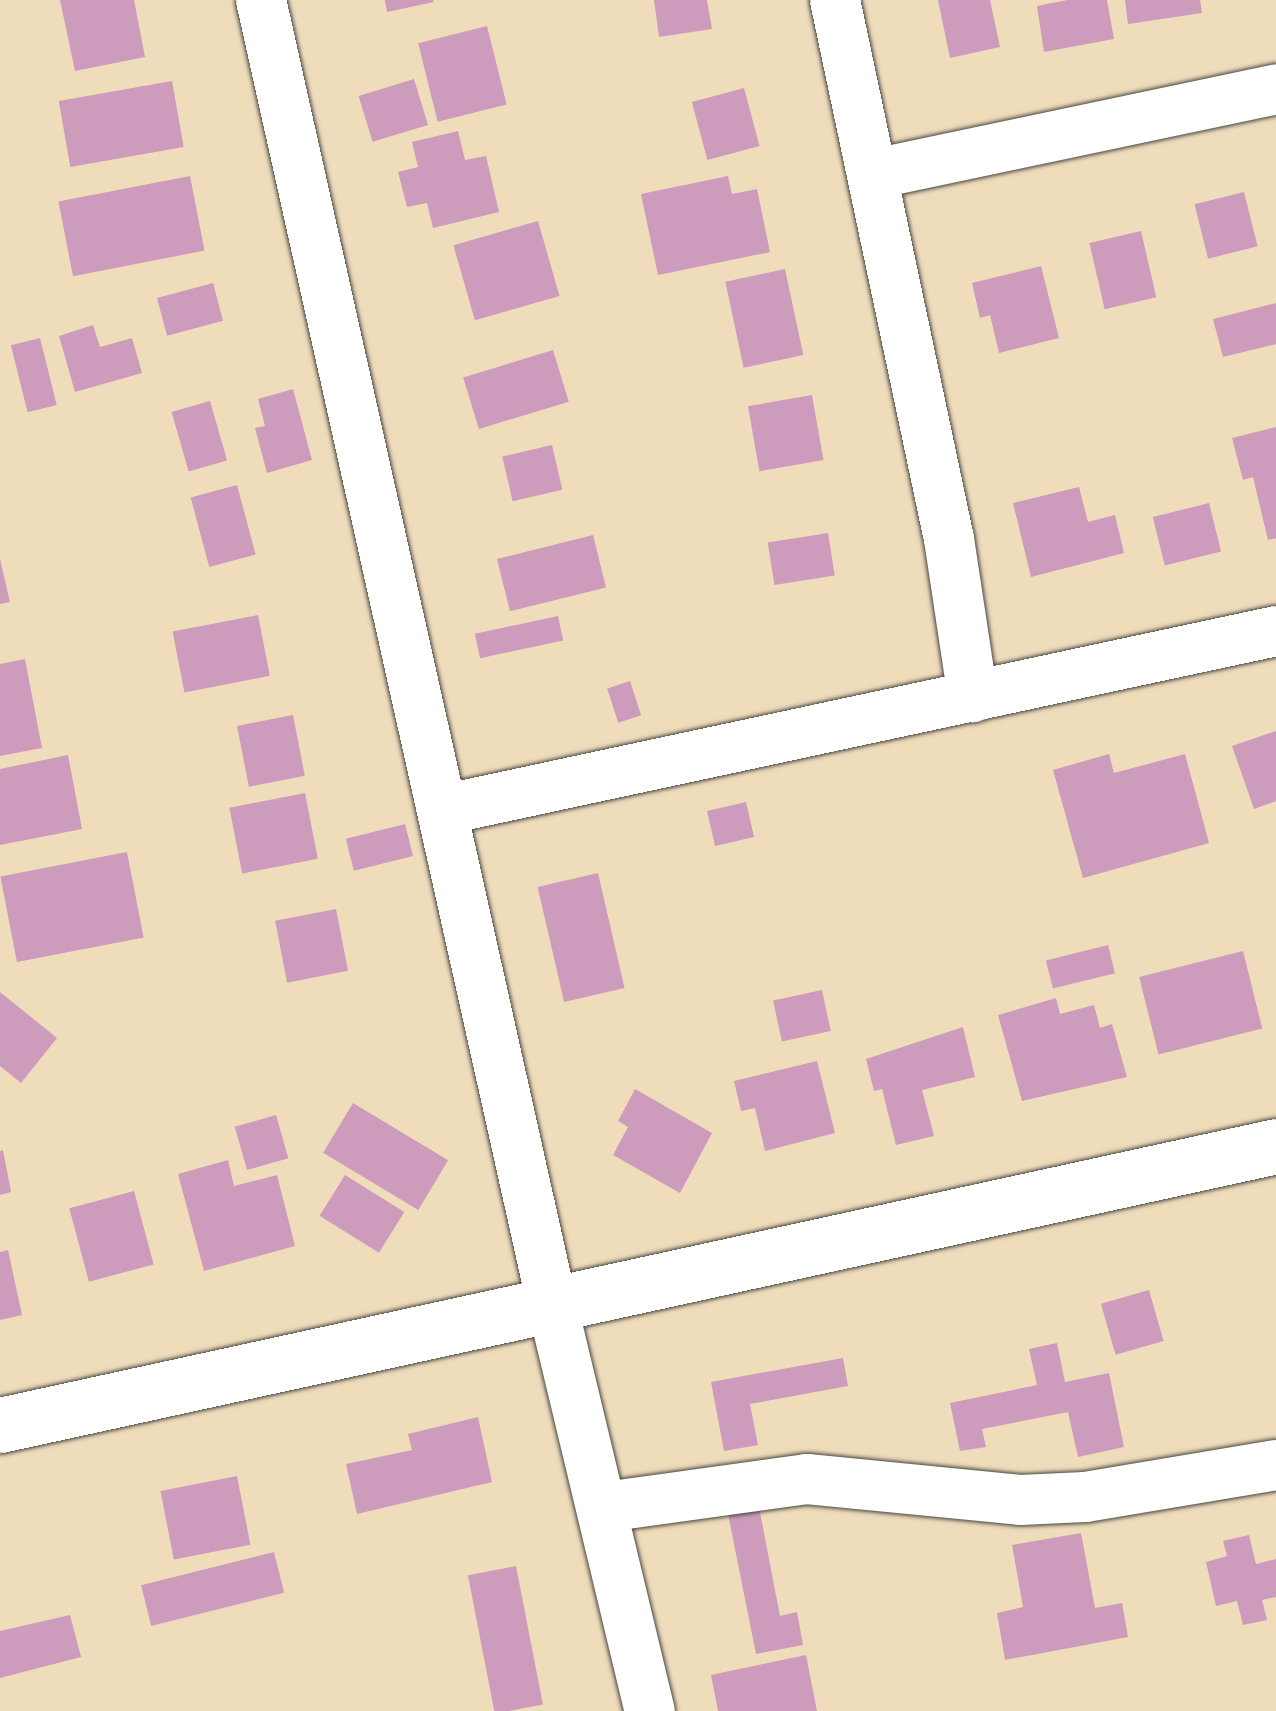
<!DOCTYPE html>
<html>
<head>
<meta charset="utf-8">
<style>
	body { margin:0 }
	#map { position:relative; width:1276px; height:1711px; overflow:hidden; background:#efdcbb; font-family:"Balsamiq Sans",sans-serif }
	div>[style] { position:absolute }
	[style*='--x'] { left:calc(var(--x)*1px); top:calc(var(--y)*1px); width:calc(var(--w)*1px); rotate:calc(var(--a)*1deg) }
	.building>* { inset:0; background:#cd9cbc; transform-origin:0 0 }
	.roads { filter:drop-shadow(0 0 2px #484641) drop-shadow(0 0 2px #484641) }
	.street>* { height:50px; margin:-25px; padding:0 25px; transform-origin:25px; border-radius:25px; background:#fff }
	.secondary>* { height:55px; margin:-27.5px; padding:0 27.5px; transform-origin:27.5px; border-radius:27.5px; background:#fff }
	span { translate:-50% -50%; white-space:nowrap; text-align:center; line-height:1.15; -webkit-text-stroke:8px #f6f6f2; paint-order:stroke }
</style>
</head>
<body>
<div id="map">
	<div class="building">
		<i style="clip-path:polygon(60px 0,134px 0,145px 57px,75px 71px)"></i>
		<i style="clip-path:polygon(385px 0,433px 0,434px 2px,387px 12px)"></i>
		<i style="clip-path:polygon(654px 0,707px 0,712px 29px,659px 37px)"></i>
		<i style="clip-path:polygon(938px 0,990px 0,1000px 47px,950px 58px)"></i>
		<i style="clip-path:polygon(1067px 0,1107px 0,1114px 39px,1044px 52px,1037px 6px)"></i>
		<i style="clip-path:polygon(1125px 0,1200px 0,1202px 13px,1128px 24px)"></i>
		<i style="left:487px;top:26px;width:81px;height:71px;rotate:76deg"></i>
		<i style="left:414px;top:79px;width:48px;height:58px;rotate:73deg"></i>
		<i style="left:172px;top:81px;width:67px;height:115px;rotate:80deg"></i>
		<i style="left:744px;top:88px;width:60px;height:54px;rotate:75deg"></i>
		<i style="clip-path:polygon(458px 131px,465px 160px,486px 156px,499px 212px,433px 228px,427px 203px,407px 207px,398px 172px,418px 167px,412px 142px)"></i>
		<i style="left:190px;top:176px;width:76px;height:134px;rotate:79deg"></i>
		<i style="clip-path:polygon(728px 176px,732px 194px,757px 189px,770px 252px,658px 275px,641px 194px)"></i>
		<i style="left:1244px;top:192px;width:56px;height:51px;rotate:76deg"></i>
		<i style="left:538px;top:221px;width:78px;height:88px;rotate:74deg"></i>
		<i style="left:1141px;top:231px;width:68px;height:53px;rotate:77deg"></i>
		<i style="clip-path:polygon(1041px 266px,1059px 338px,999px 353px,990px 315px,980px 318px,972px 283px)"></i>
		<i style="left:785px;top:269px;width:88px;height:61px;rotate:78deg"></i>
		<i style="left:213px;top:283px;width:39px;height:58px;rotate:75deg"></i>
		<i style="clip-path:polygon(1276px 303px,1276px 344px,1223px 357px,1213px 319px)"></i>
		<i style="clip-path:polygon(93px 325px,100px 347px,132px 338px,142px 373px,75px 392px,59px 336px)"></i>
		<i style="left:40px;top:338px;width:69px;height:30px;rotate:76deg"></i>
		<i style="left:553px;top:350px;width:54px;height:94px;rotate:73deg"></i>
		<i style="clip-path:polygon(293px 389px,312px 460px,267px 473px,255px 428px,265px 426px,258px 399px)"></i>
		<i style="left:812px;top:395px;width:66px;height:65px;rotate:80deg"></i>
		<i style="left:210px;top:401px;width:62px;height:40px;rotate:74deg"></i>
		<i style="clip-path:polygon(1276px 427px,1276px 538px,1268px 540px,1253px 477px,1243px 480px,1232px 438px)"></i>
		<i style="left:552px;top:445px;width:46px;height:51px;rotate:77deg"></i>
		<i style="left:237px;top:485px;width:72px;height:48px;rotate:75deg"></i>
		<i style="clip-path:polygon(1079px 487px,1088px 522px,1115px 515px,1124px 553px,1031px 577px,1013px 503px)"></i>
		<i style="left:1209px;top:503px;width:50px;height:58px;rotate:76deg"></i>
		<i style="left:828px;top:533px;width:43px;height:61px;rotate:81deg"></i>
		<i style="left:593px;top:535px;width:54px;height:99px;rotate:76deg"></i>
		<i style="clip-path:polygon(0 559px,10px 602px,0 604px)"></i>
		<i style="left:258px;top:615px;width:62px;height:87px;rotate:79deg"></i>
		<i style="left:558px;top:616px;width:25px;height:85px;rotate:78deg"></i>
		<i style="clip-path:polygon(25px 659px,42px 748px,0 756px,0 664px)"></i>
		<i style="left:630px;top:681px;width:36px;height:24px;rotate:72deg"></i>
		<i style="left:293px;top:715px;width:62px;height:57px;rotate:79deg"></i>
		<i style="clip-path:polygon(1276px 731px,1276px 801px,1254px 809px,1232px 746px)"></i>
		<i style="clip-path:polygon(1109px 754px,1114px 773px,1185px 754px,1209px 843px,1083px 878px,1053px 770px)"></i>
		<i style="clip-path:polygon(68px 755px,82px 829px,0 845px,0 769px)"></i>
		<i style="left:305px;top:793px;width:67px;height:77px;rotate:79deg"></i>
		<i style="left:746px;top:802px;width:36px;height:40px;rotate:77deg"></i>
		<i style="left:405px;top:824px;width:33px;height:61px;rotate:76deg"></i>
		<i style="left:127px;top:852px;width:87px;height:129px;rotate:79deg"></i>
		<i style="left:598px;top:873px;width:118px;height:62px;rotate:77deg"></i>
		<i style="left:336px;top:909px;width:63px;height:62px;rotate:79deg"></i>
		<i style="left:1108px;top:945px;width:29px;height:64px;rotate:76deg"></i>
		<i style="left:1243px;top:951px;width:80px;height:107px;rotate:76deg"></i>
		<i style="left:822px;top:990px;width:42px;height:50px;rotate:78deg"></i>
		<i style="clip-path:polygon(0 992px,57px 1038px,21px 1083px,0 1066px)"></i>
		<i style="clip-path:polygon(1056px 998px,1060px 1014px,1094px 1005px,1100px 1028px,1112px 1024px,1127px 1077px,1022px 1101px,998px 1015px)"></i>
		<i style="clip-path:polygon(963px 1027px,975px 1077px,922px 1090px,934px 1136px,896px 1145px,882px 1089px,874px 1091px,866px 1059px)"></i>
		<i style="clip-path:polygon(817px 1061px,835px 1133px,765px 1151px,755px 1108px,741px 1111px,734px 1081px)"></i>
		<i style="clip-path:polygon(635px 1089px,712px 1133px,680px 1193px,613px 1155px,628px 1127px,618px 1121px)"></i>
		<i style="left:353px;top:1103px;width:111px;height:58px;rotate:31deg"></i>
		<i style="left:276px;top:1115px;width:45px;height:43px;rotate:74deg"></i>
		<i style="clip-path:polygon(3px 1150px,11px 1192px,0 1195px,0 1151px)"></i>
		<i style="clip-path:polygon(228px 1160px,234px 1186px,277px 1175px,295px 1246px,204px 1271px,178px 1174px)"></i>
		<i style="left:345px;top:1175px;width:70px;height:48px;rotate:32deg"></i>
		<i style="left:134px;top:1191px;width:76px;height:67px;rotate:75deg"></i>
		<i style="clip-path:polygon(8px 1250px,22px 1315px,0 1320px,0 1252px)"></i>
		<i style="left:1149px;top:1290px;width:53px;height:50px;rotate:74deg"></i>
		<i style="clip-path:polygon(1057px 1343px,1065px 1382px,1109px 1373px,1124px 1447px,1078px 1457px,1068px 1412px,982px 1429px,986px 1447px,960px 1451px,950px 1403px,1037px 1385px,1029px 1349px)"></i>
		<i style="clip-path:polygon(843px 1358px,848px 1386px,750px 1404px,758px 1445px,724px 1451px,711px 1382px)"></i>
		<i style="clip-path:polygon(478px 1417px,492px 1482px,357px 1514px,346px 1464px,412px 1450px,408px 1434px)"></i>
		<i style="left:237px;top:1476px;width:70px;height:78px;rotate:79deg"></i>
		<i style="clip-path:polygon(759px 1507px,780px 1616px,797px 1612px,803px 1645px,756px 1654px,728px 1514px)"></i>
		<i style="clip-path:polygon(1081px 1533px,1095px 1608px,1122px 1603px,1128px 1637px,1005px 1660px,997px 1613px,1023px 1607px,1012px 1545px)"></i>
		<i style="clip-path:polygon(1249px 1535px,1256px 1564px,1276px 1559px,1276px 1597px,1262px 1600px,1267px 1620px,1243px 1625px,1237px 1601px,1216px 1606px,1206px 1562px,1227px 1556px,1223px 1541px)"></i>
		<i style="left:274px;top:1552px;width:42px;height:137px;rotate:76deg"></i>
		<i style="left:516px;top:1566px;width:141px;height:49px;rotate:79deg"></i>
		<i style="clip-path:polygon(70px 1615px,81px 1657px,0 1678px,0 1631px)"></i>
		<i style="clip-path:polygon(806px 1655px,817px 1711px,718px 1711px,711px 1675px)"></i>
	</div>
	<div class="roads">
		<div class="street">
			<i style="--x:261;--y:0;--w:1340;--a:77.42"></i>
			<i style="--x:553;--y:1308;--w:415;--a:76.5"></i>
			<i style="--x:835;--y:0;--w:551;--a:78.06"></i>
			<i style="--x:949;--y:539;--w:160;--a:81.4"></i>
			<i style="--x:874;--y:174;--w:411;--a:-11.9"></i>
			<i style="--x:442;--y:810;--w:853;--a:-12.11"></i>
			<i style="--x:605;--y:1507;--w:204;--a:-7.9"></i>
			<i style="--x:807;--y:1479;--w:214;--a:5.6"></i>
			<i style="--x:1020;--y:1500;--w:65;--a:-2.6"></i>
			<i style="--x:1085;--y:1497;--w:194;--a:-9.5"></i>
		</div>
		<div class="secondary">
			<i style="--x:0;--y:1425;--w:1306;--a:-12.33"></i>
		</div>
	</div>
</div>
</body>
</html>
